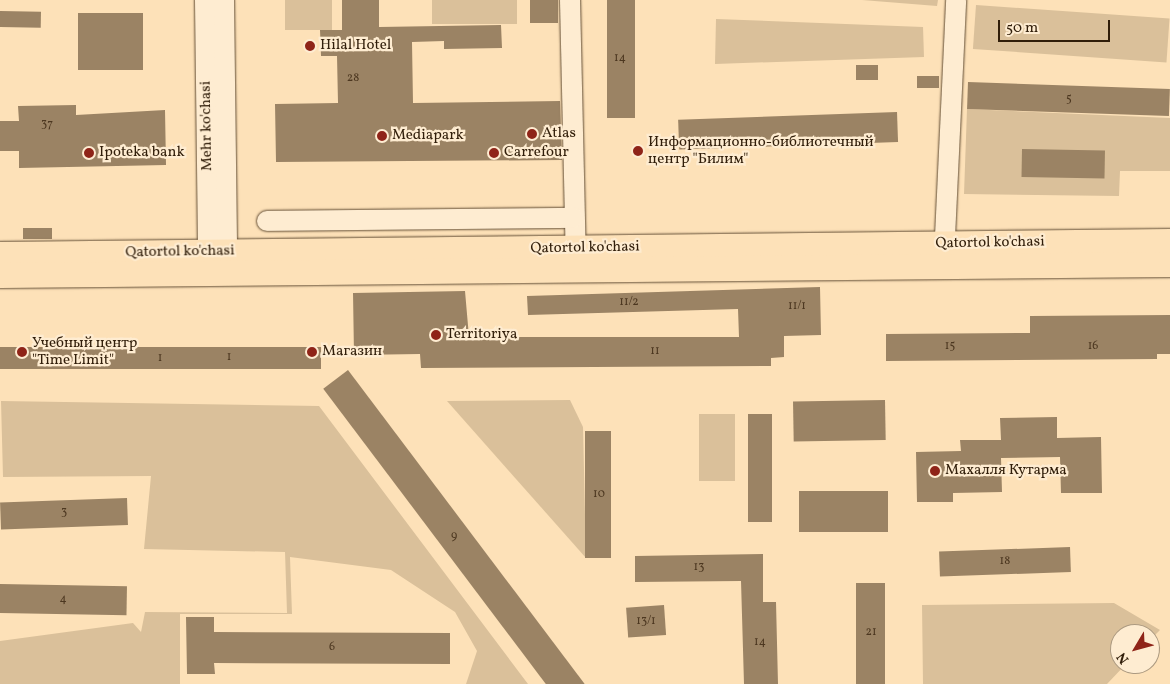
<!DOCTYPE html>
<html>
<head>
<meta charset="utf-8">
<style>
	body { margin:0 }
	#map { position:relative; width:1170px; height:684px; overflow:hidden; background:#fde1b8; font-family:Vollkorn,serif }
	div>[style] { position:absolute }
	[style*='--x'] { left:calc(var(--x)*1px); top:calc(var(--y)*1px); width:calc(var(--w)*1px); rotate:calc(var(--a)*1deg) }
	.green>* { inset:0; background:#dac09a; transform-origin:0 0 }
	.building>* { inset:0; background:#9b8364; transform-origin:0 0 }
	.roads { filter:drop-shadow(0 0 1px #644f36) drop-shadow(0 0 1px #644f36) }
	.minor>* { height:20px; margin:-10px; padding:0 10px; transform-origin:10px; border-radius:10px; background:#feecd1 }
	.major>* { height:25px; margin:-12.5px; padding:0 12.5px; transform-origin:12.5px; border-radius:12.5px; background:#fde1b8 }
	.dots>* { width:14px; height:14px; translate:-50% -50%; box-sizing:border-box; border:2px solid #feecd1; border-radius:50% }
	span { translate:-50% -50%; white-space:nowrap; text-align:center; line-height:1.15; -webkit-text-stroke:4.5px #feecd1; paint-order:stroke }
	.number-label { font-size:12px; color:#4c3720 }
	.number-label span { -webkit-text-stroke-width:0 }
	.poi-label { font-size:15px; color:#311e0a }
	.left { translate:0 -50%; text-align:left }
	.street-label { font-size:15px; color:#311e0a }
	.north { position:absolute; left:1110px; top:624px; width:50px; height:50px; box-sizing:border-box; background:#feecd1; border:1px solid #ac9a81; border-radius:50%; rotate:233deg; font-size:14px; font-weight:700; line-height:20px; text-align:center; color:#311e0a }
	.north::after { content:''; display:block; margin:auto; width:18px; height:22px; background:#8f2418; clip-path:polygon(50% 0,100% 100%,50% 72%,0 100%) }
	.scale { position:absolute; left:998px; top:20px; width:112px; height:22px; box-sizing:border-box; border:2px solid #311e0a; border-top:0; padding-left:6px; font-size:15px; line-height:18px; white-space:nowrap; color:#311e0a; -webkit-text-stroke:4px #feecd1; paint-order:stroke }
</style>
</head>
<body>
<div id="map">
	<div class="green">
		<i style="left:285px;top:0;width:47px;height:30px"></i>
		<i style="left:432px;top:0;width:85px;height:24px"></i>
		<i style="clip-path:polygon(862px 0,938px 0,937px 6px)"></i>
		<i style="left:976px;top:5px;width:194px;height:44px;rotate:4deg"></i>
		<i style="clip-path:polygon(716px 19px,923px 27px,924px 57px,715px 64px)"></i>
		<i style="clip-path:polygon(967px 109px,1170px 118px,1170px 171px,1120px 171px,1119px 196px,964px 194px)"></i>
		<i style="clip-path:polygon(570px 400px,583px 427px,586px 558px,447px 401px)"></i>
		<i style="clip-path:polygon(1px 401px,319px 406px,528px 684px,466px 684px,477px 651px,455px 612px,391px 570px,290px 557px,292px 614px,180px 614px,180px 684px,0 684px,0 641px,133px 623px,141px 632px,145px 612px,287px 613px,285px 552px,144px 549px,151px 476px,3px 477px)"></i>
		<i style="left:699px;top:414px;width:36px;height:67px"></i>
		<i style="clip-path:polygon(1114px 603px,1160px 630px,1150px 640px,1150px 634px,1120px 634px,1120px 664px,1126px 664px,1107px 684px,923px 684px,922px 605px)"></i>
	</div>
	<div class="building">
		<i style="clip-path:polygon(342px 0,379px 0,379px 27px,501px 25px,502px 48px,444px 49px,444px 41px,412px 42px,413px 103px,560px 101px,562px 160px,276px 162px,275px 104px,338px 103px,337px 56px,321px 56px,320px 30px,342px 30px)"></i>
		<i style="left:530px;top:0;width:28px;height:23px"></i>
		<i style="left:607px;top:0;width:28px;height:118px"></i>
		<i style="left:0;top:11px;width:41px;height:16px;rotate:1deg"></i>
		<i style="left:78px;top:13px;width:65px;height:57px"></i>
		<i style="left:856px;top:65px;width:22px;height:15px"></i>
		<i style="left:917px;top:76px;width:22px;height:12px"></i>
		<i style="left:968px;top:82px;width:202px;height:27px;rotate:2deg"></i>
		<i style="clip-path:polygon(76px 105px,76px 115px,165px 110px,166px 165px,19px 168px,19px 151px,0 151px,0 121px,19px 121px,18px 106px)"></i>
		<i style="left:897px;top:112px;width:30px;height:219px;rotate:88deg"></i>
		<i style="left:1022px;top:149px;width:83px;height:28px;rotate:1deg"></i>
		<i style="left:23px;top:228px;width:29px;height:11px"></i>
		<i style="clip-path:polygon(820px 287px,821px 335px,784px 336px,784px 357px,771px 358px,771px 366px,421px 368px,420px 354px,354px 355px,353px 293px,465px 291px,469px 337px,739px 337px,738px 309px,528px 315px,527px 296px)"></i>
		<i style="clip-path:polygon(1170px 315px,1170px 354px,1157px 354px,1157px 359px,886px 361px,886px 334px,1030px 333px,1030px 316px)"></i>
		<i style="left:321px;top:347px;width:22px;height:321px;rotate:90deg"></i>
		<i style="left:348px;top:370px;width:393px;height:31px;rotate:53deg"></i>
		<i style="left:885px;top:400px;width:40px;height:92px;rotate:89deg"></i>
		<i style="left:748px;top:414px;width:24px;height:108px"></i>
		<i style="clip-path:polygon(1057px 417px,1057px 438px,1101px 437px,1102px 493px,1061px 493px,1060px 457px,1001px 458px,1002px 492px,953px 493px,953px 502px,917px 502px,916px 452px,961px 451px,960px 440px,1001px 440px,1000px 418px)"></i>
		<i style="left:585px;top:431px;width:26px;height:127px"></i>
		<i style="left:799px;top:491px;width:89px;height:41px"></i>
		<i style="left:127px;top:498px;width:27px;height:127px;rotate:88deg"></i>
		<i style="left:1070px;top:547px;width:25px;height:131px;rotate:88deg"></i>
		<i style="clip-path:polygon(763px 554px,763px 602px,776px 602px,778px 684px,744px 684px,741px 581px,635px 582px,635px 556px)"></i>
		<i style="left:856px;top:583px;width:29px;height:101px"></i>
		<i style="left:0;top:584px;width:127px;height:29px;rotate:1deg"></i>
		<i style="left:664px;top:605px;width:30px;height:38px;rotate:86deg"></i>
		<i style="clip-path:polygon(186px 617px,214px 617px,214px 632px,450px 633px,450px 664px,214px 663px,215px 674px,187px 674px)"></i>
	</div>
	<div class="roads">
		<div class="minor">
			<i style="--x:205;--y:0;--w:252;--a:89.3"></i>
			<i style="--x:224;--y:0;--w:251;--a:89.3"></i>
			<i style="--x:570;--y:0;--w:263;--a:88.7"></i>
			<i style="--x:267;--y:221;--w:306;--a:-0.6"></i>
			<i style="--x:944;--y:258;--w:258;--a:-87.3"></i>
		</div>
		<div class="major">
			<i style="--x:0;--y:254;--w:1170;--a:-0.64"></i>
			<i style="--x:0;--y:275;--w:1170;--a:-0.54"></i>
		</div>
	</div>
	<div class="dots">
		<i style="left:310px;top:46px;background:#8f2418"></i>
		<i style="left:532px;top:134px;background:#8f2418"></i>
		<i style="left:382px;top:136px;background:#8f2418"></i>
		<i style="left:638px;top:151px;background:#8f2418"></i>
		<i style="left:89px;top:153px;background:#8f2418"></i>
		<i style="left:494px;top:153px;background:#8f2418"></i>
		<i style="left:436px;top:335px;background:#8f2418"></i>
		<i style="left:22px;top:352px;background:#8f2418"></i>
		<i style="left:312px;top:352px;background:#8f2418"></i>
		<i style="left:935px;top:471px;background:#8f2418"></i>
	</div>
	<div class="number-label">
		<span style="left:620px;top:59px">14</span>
		<span style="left:353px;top:79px">28</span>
		<span style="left:1069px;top:100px">5</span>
		<span style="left:47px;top:125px">37</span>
		<span style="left:629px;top:303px">11/2</span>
		<span style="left:797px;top:307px">11/1</span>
		<span style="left:950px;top:347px">15</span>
		<span style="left:1093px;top:347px">16</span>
		<span style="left:655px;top:352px">11</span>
		<span style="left:229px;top:358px">1</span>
		<span style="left:160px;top:359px">1</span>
		<span style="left:599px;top:495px">10</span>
		<span style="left:64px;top:513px">3</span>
		<span style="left:454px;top:537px">9</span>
		<span style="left:1005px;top:562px">18</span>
		<span style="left:699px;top:568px">13</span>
		<span style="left:63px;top:600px">4</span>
		<span style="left:646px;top:622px">13/1</span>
		<span style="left:871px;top:633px">21</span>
		<span style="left:760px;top:643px">14</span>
		<span style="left:332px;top:648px">6</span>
	</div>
	<div class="poi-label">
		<span class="left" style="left:320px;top:46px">Hilal Hotel</span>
		<span class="left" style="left:542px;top:134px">Atlas</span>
		<span class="left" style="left:392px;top:136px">Mediapark</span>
		<span class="left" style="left:648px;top:151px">Информационно-библиотечный<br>центр "Билим"</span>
		<span class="left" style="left:99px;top:153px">Ipoteka bank</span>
		<span class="left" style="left:504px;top:153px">Carrefour</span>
		<span class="left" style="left:446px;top:335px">Territoriya</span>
		<span class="left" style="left:32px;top:352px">Учебный центр<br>"Time Limit"</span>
		<span class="left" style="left:322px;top:352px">Магазин</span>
		<span class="left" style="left:945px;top:471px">Махалля Кутарма</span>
	</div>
	<div class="street-label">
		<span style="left:207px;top:126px;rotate:-91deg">Mehr ko'chasi</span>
		<span style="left:990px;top:243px;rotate:-1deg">Qatortol ko'chasi</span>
		<span style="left:585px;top:248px;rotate:-1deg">Qatortol ko'chasi</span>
		<span style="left:180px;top:252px;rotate:-1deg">Qatortol ko'chasi</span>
	</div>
	<div class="north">N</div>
	<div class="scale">50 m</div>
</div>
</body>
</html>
